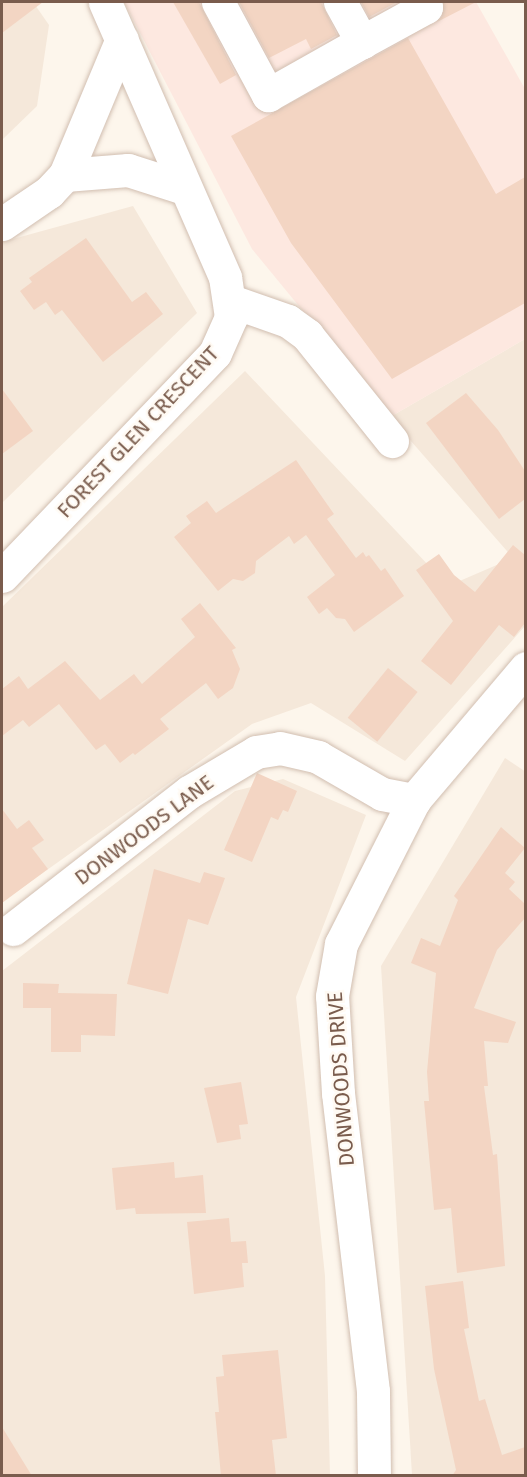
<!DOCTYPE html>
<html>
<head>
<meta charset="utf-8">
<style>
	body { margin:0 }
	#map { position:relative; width:527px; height:1477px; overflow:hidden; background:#fdf6ec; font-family:"Fira Sans",sans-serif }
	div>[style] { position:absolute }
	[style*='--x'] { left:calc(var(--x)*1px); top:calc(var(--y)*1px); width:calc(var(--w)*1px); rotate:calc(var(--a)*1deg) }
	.residential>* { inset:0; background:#f5e8da }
	.commercial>* { inset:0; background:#fde8e0 }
	.building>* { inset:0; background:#f3d5c3; transform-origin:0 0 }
	.roads { filter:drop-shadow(0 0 2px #d1beb0) drop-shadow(0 0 2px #d1beb0) }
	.minor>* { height:33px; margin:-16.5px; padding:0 16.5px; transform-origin:16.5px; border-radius:16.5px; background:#fff }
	span { translate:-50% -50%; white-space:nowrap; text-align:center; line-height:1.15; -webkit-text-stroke:5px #fffaf3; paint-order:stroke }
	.street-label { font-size:21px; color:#7a5c4d }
	.frame { position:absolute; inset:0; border:3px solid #7a5c4d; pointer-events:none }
</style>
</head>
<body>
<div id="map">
	<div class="residential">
		<i style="clip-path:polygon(2px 2px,33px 2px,49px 25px,37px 106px,2px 140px)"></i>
		<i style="clip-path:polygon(133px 206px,197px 313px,2px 503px,2px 242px)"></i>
		<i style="clip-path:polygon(525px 339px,525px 626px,405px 761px,311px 703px,252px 724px,2px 902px,2px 607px,245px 371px,448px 586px,513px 558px,390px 417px)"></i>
		<i style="clip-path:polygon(505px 758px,526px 772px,525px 1475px,412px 1475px,381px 966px)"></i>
		<i style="clip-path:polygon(283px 779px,366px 815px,296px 997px,325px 1276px,330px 1475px,2px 1476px,2px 971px,235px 791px)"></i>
	</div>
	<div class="commercial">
		<i style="clip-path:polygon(124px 2px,476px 2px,525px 89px,525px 339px,390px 417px,252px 249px)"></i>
	</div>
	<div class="building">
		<i style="clip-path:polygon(2px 2px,43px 2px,2px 33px)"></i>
		<i style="clip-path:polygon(173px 2px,199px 2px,236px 75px,220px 84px)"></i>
		<i style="clip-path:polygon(239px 2px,321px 2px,337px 35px,311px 49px,306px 39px,269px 58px)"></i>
		<i style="clip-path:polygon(361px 2px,397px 2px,369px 17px)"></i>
		<i style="clip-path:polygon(443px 2px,476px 2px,437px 22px,442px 16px)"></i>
		<i style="clip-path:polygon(408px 38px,496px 194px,525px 177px,525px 303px,392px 379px,291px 243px,231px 136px)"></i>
		<i style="clip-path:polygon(86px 238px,132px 302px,146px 292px,163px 314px,103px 362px,62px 310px,55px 315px,46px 302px,34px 310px,20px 291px,32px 282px,29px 278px)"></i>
		<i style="clip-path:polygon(2px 389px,33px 431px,2px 454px)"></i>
		<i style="clip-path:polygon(466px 393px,498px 430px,525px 471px,525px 499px,499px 519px,426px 423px)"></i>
		<i style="clip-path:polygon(296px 460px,334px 514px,327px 519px,356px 558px,363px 552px,366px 557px,369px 555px,381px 571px,385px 568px,404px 596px,354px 632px,345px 619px,336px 618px,327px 608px,319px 614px,307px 597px,335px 575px,306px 535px,294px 544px,289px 536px,256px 561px,255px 573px,243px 581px,233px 579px,218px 591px,174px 537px,191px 523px,186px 516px,207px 501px,216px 513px)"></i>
		<i style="clip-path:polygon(513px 545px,525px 555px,525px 623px,514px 637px,499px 625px,451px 685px,421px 661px,453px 621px,416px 570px,439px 554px,454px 575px,475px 592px)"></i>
		<i style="clip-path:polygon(200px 603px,236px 648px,232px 650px,240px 669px,233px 688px,218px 699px,206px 683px,160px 719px,169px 729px,135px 755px,133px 753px,120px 763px,105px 744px,96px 750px,59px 704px,29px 727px,23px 720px,2px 736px,2px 689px,19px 676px,28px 689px,65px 661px,100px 700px,134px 674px,142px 684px,195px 637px,181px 619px)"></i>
		<i style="left:388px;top:668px;width:38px;height:64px;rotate:39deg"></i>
		<i style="clip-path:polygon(257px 773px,297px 791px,288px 812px,283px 810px,278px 820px,271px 817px,252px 862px,224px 850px)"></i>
		<i style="clip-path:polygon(2px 809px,17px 829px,29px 820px,44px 840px,32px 848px,48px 869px,2px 903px)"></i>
		<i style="clip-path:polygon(501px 827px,525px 848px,505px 873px,515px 882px,509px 889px,525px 904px,525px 918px,497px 950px,474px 1008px,516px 1022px,508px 1043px,484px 1041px,488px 1086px,484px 1086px,493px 1155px,497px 1154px,505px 1266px,457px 1273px,451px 1208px,434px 1210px,424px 1101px,429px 1101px,427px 1072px,436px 973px,411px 963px,421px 938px,440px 946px,458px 900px,454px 896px)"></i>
		<i style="clip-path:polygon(154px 869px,200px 883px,204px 872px,225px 878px,208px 925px,188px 919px,168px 994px,127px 984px)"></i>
		<i style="clip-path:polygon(23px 983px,59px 984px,58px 993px,117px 994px,115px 1036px,81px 1035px,81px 1052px,51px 1052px,51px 1008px,23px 1008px)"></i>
		<i style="clip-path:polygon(241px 1082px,248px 1124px,239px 1125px,241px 1139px,217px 1143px,204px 1088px)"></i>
		<i style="clip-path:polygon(174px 1162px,175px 1178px,203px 1175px,206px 1213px,136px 1214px,135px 1208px,116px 1210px,112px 1168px)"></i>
		<i style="clip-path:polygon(229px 1218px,231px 1242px,246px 1241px,248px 1263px,242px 1263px,244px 1287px,194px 1294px,187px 1222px)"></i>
		<i style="clip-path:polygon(463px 1281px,469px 1328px,464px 1329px,479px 1401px,485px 1399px,502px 1455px,525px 1447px,525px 1476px,452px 1476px,456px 1470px,434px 1369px,425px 1286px)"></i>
		<i style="clip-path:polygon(278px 1350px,287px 1438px,272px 1440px,276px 1476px,221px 1476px,215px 1412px,219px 1412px,216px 1377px,224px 1376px,222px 1355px)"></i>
		<i style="clip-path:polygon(2px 1427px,32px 1476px,2px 1476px)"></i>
	</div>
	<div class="roads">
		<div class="minor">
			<i style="--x:218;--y:2;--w:106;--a:61.7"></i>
			<i style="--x:268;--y:95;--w:108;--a:-29.4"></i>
			<i style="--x:340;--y:2;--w:46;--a:61.2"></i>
			<i style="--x:362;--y:42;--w:73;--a:-28.7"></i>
			<i style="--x:426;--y:7;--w:6;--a:-121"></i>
			<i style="--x:65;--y:175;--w:63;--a:-4.5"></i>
			<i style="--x:128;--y:170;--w:59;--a:17.8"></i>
			<i style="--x:2;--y:224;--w:57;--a:-34.2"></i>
			<i style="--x:49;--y:192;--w:23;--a:-47"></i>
			<i style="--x:65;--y:175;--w:147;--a:-67.3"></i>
			<i style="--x:231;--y:301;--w:60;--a:19.3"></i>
			<i style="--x:288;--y:321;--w:24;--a:36"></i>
			<i style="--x:307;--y:335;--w:136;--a:51.3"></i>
			<i style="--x:2;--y:576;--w:308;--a:-46.3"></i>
			<i style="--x:215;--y:353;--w:39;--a:-66"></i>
			<i style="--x:231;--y:317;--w:40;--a:-98.5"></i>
			<i style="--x:225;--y:277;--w:300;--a:-113.6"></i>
			<i style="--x:13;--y:929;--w:223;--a:-37.9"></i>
			<i style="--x:189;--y:792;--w:78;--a:-30.8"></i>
			<i style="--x:256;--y:752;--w:24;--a:-9"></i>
			<i style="--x:280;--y:748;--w:39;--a:13"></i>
			<i style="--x:318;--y:757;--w:74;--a:30"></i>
			<i style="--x:382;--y:794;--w:33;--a:11"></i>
			<i style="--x:374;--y:1476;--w:85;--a:-90.7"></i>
			<i style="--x:373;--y:1391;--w:300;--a:-96.7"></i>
			<i style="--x:338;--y:1093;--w:97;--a:-93.5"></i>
			<i style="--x:332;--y:996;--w:53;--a:-80.2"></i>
			<i style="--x:341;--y:944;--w:161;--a:-63.1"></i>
			<i style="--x:414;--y:800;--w:173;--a:-49.7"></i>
		</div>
	</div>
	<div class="street-label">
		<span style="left:138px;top:432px;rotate:-47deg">FOREST GLEN CRESCENT</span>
		<span style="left:144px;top:830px;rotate:-37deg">DONWOODS LANE</span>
		<span style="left:341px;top:1079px;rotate:-94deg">DONWOODS DRIVE</span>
	</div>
	<div class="frame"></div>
</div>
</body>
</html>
